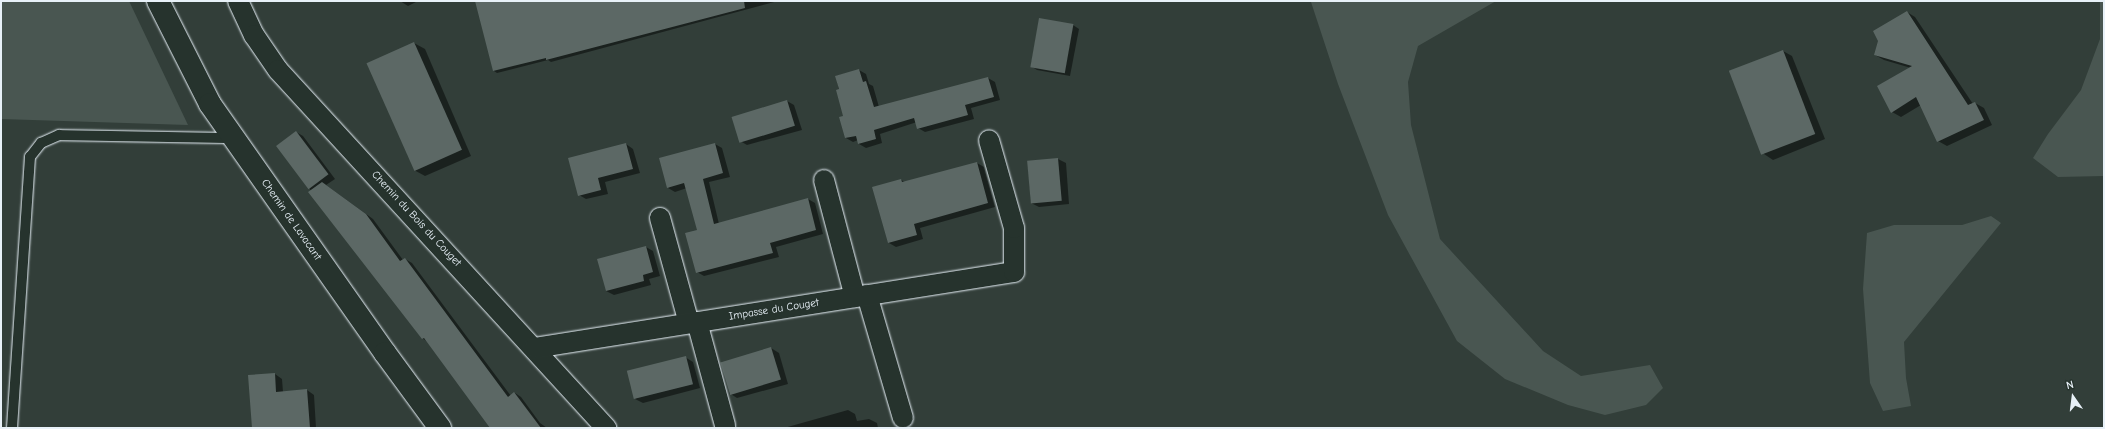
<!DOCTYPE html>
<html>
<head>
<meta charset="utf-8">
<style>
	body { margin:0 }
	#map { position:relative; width:2105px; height:429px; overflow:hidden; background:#323e39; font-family:"Comic Neue",sans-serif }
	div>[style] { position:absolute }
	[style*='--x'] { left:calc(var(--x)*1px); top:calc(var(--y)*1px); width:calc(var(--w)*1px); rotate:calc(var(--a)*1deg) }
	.green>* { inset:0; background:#495651 }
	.shadow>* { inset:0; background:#0007 }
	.building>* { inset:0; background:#5c6865; transform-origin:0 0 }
	.roads { filter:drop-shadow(0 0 1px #e8f1f8) drop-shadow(0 0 1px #e8f1f8) }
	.service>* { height:10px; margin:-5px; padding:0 5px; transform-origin:5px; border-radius:5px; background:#26332d }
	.minor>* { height:20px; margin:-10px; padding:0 10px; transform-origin:10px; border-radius:10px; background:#26332d }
	.tertiary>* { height:22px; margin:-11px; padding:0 11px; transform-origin:11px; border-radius:11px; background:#26332d }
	span { translate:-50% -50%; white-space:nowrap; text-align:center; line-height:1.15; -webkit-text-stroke:3px #26332d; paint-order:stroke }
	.street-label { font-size:11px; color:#e8f1f8 }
	.frame { position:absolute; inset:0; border:2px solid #e8f1f8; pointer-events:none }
	.north { position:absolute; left:2053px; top:377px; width:40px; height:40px; -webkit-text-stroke:3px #26332d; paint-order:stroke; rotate:346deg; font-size:11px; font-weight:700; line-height:16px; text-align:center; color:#e8f1f8 }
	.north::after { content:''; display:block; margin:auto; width:14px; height:18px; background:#e8f1f8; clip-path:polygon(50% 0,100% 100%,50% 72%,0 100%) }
</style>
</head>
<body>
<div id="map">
	<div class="green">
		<i style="clip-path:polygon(1px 1px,129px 1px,188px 125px,1px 119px)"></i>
		<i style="clip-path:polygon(1496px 1px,1418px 46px,1408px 82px,1411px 125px,1440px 239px,1543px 351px,1581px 376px,1650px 365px,1663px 388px,1646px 405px,1605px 415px,1568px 405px,1505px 379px,1457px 341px,1388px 215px,1338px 84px,1311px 2px)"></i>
		<i style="clip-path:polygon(2100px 1px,2104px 1px,2104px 176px,2058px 177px,2033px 158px,2048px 134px,2081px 90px,2100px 39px)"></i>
		<i style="clip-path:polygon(1991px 216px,2001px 223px,1904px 342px,1906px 378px,1911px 406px,1883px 411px,1870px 383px,1863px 289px,1867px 233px,1894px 225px,1962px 225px)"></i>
	</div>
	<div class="shadow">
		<i style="clip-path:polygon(400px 1px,418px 1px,408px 6px)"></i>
		<i style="clip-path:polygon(476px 1px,778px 1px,551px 62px,548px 60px,497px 73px,494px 71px)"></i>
		<i style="clip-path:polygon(1907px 12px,1915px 17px,1973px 104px,1975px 103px,1984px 108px,1992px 125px,1947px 146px,1938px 141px,1921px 105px,1901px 117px,1892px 112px,1911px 68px,1884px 60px,1875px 55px)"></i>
		<i style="clip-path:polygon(1040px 19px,1073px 25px,1079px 29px,1070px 76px,1037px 70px,1031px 66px)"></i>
		<i style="clip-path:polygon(414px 43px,425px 49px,471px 156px,425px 176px,414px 170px)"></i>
		<i style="clip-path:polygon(1783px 51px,1792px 56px,1825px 139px,1773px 160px,1764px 154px)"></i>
		<i style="clip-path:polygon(859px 70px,866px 74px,869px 84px,873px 86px,879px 107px,988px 78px,995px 82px,1000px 100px,971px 108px,974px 119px,925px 132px,918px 128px,917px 122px,880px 134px,882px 143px,866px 148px,859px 144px,858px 140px,853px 142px,846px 138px,845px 117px,836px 76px)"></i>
		<i style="clip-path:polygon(787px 101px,794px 105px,802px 130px,747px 145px,740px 141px)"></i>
		<i style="clip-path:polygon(296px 132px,303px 136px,335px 179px,326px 185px,373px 219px,403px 260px,405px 259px,412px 263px,511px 396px,515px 393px,521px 397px,540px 423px,547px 428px,491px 428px,428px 342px,422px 338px,309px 188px)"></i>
		<i style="clip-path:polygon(626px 144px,633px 149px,640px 173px,605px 182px,608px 194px,586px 199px,579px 195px)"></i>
		<i style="clip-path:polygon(715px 144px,722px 148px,730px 177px,709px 182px,719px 224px,808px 199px,815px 203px,823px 234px,776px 247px,779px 257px,704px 276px,697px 272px,698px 230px,687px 188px,675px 192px,668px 188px)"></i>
		<i style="clip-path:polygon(1058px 159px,1066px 163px,1069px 204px,1039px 207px,1031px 203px,1028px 162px)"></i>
		<i style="clip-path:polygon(977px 163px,984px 167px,995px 207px,920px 228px,923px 239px,896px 247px,889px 243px,901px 180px,905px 182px)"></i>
		<i style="clip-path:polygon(646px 247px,653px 251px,660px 276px,649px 279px,651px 285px,614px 295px,606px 291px)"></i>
		<i style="clip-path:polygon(771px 348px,779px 353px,788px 384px,737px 398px,729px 393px)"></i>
		<i style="clip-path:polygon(685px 357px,693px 362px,700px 388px,643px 403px,635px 399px)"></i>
		<i style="clip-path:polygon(275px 374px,282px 379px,283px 392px,307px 390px,314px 395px,316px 428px,253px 428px)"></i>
		<i style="clip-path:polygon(848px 410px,855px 414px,857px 421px,869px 419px,877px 423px,878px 428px,784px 428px)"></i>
	</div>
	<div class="building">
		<i style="clip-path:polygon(475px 1px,744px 1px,745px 8px,546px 60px,546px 58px,493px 71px)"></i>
		<i style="clip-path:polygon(1907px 11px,1968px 105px,1975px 102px,1984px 120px,1937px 142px,1916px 97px,1891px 113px,1877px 86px,1912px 66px,1874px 55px,1878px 41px,1873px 31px)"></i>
		<i style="left:1039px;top:18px;width:35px;height:50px;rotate:10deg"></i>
		<i style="left:414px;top:42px;width:118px;height:52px;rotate:66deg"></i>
		<i style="left:1783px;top:50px;width:90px;height:58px;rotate:69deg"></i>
		<i style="clip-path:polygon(859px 69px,863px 82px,866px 81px,874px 107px,988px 77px,994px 97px,965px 105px,968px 115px,917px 129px,914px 118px,874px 130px,876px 139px,858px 144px,856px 136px,845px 138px,839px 117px,843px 116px,836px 90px,839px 89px,835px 76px)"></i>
		<i style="left:787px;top:100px;width:27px;height:58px;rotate:73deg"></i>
		<i style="left:296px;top:131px;width:54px;height:25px;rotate:53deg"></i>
		<i style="clip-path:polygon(626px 143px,633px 169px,598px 178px,601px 190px,578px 196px,568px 158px)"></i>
		<i style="clip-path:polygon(715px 143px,723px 173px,703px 179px,714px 224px,808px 198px,816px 230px,770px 243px,773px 253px,696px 273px,685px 233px,697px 230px,684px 183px,667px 188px,659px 158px)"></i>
		<i style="left:1058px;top:158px;width:43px;height:31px;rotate:85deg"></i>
		<i style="clip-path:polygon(977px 162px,988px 203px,914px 224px,917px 235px,888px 243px,872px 187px,901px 179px,902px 182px)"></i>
		<i style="clip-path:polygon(322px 182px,366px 214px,400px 261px,405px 258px,508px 397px,514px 392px,541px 428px,490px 428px,424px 338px,422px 339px,308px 192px)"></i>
		<i style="clip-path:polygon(646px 246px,653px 272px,643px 275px,644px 281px,606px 291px,597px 259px)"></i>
		<i style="left:771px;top:347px;width:34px;height:53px;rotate:73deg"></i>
		<i style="left:686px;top:356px;width:29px;height:61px;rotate:76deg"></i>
		<i style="clip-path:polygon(275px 373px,276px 392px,307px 389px,310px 428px,252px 428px,248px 375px)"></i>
	</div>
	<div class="roads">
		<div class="service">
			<i style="--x:12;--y:428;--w:272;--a:-86.2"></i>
			<i style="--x:30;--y:157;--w:18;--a:-52"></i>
			<i style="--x:41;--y:143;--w:20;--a:-24"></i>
			<i style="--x:59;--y:135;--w:175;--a:1"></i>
		</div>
		<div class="minor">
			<i style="--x:238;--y:1;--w:38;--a:65"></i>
			<i style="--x:254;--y:35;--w:42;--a:55.6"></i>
			<i style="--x:278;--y:70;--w:486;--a:47.5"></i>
			<i style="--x:824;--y:180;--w:121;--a:75.2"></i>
			<i style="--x:660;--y:218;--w:109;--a:74.6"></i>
			<i style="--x:867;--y:295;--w:128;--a:73.7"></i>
			<i style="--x:697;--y:322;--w:107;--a:74.8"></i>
			<i style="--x:534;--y:348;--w:486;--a:-9"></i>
			<i style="--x:1014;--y:272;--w:44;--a:-90"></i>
			<i style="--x:1014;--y:228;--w:91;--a:-105.9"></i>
		</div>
		<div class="tertiary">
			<i style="--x:158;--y:1;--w:115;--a:63.2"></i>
			<i style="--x:210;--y:104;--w:304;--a:54.9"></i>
			<i style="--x:385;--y:353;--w:93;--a:53.7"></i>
		</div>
	</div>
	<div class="street-label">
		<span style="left:416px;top:219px;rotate:47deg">Chemin du Bois du Couget</span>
		<span style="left:291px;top:220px;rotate:55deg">Chemin de Lavacant</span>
		<span style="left:774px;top:310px;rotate:-9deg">Impasse du Couget</span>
	</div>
	<div class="frame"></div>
	<div class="north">N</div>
</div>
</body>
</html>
